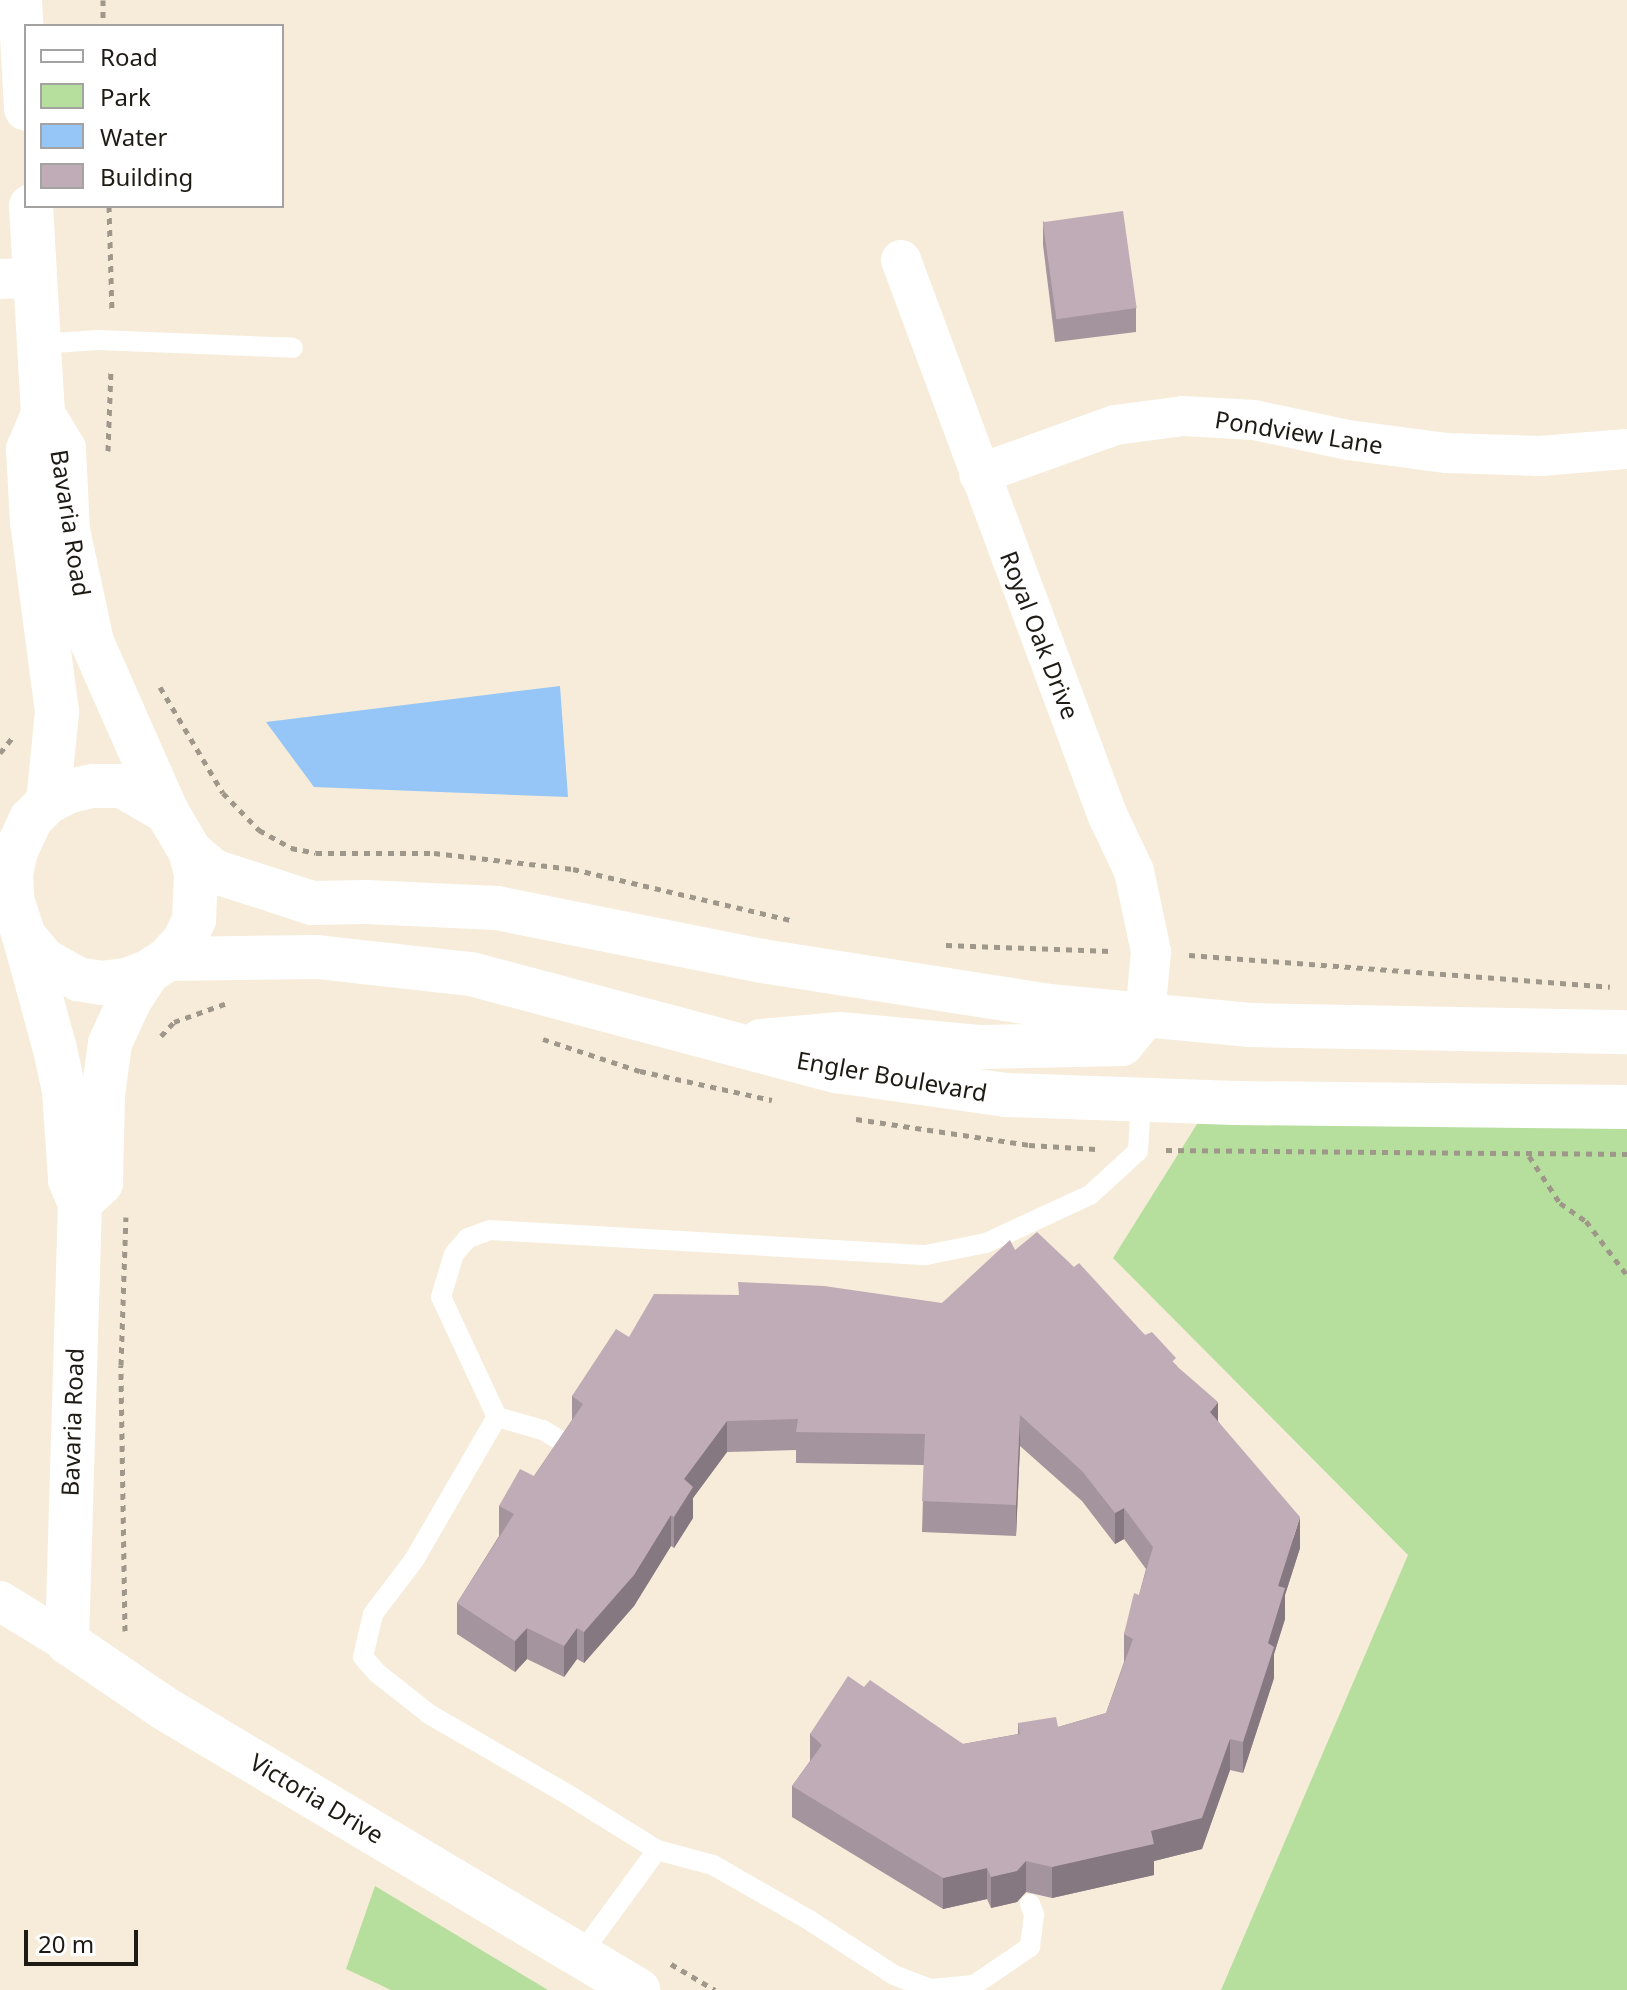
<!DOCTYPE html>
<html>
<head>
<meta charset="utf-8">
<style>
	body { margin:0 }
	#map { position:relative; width:1627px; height:1990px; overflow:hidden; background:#f6ecd9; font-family:"Noto Sans",sans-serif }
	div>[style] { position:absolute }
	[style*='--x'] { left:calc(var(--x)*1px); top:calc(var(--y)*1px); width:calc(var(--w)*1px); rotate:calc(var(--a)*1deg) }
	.green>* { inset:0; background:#b6df9e }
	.water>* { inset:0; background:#95c6f7 }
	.path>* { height:5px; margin-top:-2.5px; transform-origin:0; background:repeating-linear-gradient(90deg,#9f9789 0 6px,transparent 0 12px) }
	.service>* { height:20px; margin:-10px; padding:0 10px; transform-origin:10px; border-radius:10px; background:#fff }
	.minor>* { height:40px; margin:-20px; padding:0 20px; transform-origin:20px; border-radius:20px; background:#fff }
	.tertiary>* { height:44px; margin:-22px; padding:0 22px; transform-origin:22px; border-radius:22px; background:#fff }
	.secondary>* { height:44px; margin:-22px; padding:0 22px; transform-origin:22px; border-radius:22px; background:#fff }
	.wall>* { inset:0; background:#a4949d }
	.shaded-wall>* { inset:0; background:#867880 }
	.building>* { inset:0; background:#bfacb7; transform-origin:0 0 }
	span { translate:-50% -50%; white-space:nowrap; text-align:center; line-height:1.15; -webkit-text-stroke:6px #fff; paint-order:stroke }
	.street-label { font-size:24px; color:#1e1a14 }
	.legend { position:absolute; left:24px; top:24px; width:260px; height:184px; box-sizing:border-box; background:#fff; border:2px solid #a5a3a1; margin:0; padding:10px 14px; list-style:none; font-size:24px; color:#1e1a14 }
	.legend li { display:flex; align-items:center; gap:16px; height:40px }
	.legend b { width:40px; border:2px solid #a5a3a1 }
	.scale { position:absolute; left:24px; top:1930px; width:114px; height:36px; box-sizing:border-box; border:4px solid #1e1a14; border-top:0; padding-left:10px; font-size:24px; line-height:28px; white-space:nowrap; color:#1e1a14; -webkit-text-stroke:6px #fff; paint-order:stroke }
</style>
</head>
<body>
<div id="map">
	<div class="green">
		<i style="clip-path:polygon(1197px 1124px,1627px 1128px,1627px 1990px,1221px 1990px,1408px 1555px,1113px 1258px)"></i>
		<i style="clip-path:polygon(375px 1886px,548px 1990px,391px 1990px,346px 1969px)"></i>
	</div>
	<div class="water">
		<i style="clip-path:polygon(560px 686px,568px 797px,314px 787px,266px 722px)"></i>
	</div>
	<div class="path">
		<i style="--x:103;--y:0;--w:26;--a:90"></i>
		<i style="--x:109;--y:206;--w:105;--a:88.4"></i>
		<i style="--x:108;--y:451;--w:82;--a:-87.9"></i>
		<i style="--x:160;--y:687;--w:123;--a:59.3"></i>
		<i style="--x:223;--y:793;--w:52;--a:45.8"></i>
		<i style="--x:259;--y:830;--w:37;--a:29"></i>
		<i style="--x:291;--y:848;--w:25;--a:11"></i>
		<i style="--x:316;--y:853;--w:118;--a:0"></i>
		<i style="--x:434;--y:853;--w:140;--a:6.6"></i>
		<i style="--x:573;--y:869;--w:227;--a:13.2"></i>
		<i style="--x:0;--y:753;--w:21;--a:-51"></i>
		<i style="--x:946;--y:945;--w:165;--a:2.1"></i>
		<i style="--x:1189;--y:955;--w:422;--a:4.3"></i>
		<i style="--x:161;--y:1036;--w:19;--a:-47"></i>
		<i style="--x:174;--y:1022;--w:59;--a:-19.7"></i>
		<i style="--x:543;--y:1039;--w:102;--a:18.3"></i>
		<i style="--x:640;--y:1071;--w:135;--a:12.4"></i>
		<i style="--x:856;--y:1119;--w:175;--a:8.5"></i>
		<i style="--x:1029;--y:1145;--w:67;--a:3.4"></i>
		<i style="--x:1166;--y:1150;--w:461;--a:0.5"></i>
		<i style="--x:1529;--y:1156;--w:56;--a:56.6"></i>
		<i style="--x:1560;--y:1203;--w:32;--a:35"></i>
		<i style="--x:1586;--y:1221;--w:68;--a:52.8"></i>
		<i style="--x:125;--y:1631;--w:266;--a:-90.9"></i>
		<i style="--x:121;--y:1365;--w:148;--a:-88.1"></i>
		<i style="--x:671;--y:1964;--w:51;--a:30.6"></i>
	</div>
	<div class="service">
		<i style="--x:39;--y:344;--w:59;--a:-3.9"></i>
		<i style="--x:98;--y:340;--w:195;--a:2.3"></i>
		<i style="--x:497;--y:1417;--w:48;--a:15.8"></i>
		<i style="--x:543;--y:1430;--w:23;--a:31"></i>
		<i style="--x:657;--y:1850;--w:58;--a:15"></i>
		<i style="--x:713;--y:1865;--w:111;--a:29.8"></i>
		<i style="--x:809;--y:1920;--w:101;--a:32.9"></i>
		<i style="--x:894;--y:1975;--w:40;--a:21"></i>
		<i style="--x:931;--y:1989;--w:43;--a:-5.3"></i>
		<i style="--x:974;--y:1985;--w:68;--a:-34.2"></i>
		<i style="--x:1030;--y:1947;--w:33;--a:-83"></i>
		<i style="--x:1034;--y:1914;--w:11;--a:-112"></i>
		<i style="--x:581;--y:1954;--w:129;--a:-53.8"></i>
		<i style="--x:657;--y:1850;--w:100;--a:-148.1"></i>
		<i style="--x:572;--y:1797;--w:165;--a:-149.9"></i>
		<i style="--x:429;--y:1714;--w:66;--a:-141.7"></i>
		<i style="--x:377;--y:1673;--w:21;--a:-131"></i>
		<i style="--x:363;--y:1657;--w:44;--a:-76.9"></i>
		<i style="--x:373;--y:1614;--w:68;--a:-52.8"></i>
		<i style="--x:414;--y:1560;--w:165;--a:-59.9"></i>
		<i style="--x:497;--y:1417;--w:132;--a:-115"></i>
		<i style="--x:441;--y:1297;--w:45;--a:-73.2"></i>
		<i style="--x:454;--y:1254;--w:21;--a:-49"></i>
		<i style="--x:468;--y:1238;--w:23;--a:-20"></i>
		<i style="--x:490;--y:1230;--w:437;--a:3.3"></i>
		<i style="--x:926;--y:1255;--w:61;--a:-11.3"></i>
		<i style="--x:986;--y:1243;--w:115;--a:-24.8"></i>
		<i style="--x:1090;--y:1195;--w:65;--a:-42.5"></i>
		<i style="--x:1138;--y:1151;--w:50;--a:-86.6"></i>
	</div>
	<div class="minor">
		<i style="--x:901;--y:260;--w:591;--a:69.6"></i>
		<i style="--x:1107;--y:814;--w:63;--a:64.7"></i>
		<i style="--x:1134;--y:871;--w:83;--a:78.1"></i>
		<i style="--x:1151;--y:952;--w:64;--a:95.4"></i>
		<i style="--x:0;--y:279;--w:35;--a:-2"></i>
		<i style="--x:979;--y:474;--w:145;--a:-19.8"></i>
		<i style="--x:1115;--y:425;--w:69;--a:-7.5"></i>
		<i style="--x:1183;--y:416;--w:71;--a:3.2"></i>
		<i style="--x:1254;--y:420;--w:96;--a:12"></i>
		<i style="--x:1348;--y:440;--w:100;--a:7.5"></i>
		<i style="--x:1447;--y:453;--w:93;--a:1.8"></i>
		<i style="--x:1540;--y:456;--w:87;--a:-4.6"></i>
		<i style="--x:0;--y:1601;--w:79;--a:31.5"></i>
	</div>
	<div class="tertiary">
		<i style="--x:20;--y:0;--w:109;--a:86.8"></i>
		<i style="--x:31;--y:206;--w:208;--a:86.7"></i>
		<i style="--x:43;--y:414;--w:38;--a:113"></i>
		<i style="--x:28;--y:449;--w:73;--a:86.9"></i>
		<i style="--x:32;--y:522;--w:192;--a:82.5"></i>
		<i style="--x:57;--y:712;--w:90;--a:95.7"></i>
		<i style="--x:43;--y:414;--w:41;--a:59"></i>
		<i style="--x:64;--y:449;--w:81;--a:87.2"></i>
		<i style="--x:68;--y:530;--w:115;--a:77.9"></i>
		<i style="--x:92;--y:642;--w:186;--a:66.2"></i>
		<i style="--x:24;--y:936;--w:117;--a:74.7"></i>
		<i style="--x:55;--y:1049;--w:43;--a:77.9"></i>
		<i style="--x:64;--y:1091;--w:89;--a:86.1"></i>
		<i style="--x:70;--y:1180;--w:25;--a:67"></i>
		<i style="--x:80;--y:1203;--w:439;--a:91.7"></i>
		<i style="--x:67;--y:1642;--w:117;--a:34.2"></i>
		<i style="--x:164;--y:1708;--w:552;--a:30.75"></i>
		<i style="--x:80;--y:1203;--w:29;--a:-44"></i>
		<i style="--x:101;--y:1183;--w:88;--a:-88.7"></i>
		<i style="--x:103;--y:1095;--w:52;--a:-82.3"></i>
		<i style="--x:110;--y:1043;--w:47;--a:-65.1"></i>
		<i style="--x:130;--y:1000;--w:33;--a:-57"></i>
	</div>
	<div class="secondary">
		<i style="--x:92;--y:786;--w:30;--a:0"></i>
		<i style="--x:122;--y:786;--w:52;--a:30"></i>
		<i style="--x:167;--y:812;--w:45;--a:59.5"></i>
		<i style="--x:190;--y:851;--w:23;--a:75"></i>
		<i style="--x:196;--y:873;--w:47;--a:92.4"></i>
		<i style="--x:194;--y:920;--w:23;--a:115"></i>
		<i style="--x:184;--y:941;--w:24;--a:132"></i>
		<i style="--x:168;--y:959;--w:24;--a:147"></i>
		<i style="--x:148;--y:972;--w:23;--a:160"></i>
		<i style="--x:126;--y:980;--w:24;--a:173"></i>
		<i style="--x:102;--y:983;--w:24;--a:-171"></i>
		<i style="--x:78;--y:979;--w:39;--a:-151"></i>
		<i style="--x:44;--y:960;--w:31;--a:-130"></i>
		<i style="--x:24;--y:936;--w:40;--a:-108"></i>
		<i style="--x:12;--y:898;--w:24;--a:-92"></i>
		<i style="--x:11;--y:874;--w:24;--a:-78"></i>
		<i style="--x:16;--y:851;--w:35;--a:-65"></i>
		<i style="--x:31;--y:819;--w:24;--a:-45"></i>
		<i style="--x:48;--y:802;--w:25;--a:-27"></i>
		<i style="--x:70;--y:791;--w:23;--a:-13"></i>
		<i style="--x:190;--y:851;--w:30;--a:41"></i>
		<i style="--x:213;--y:871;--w:104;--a:17.9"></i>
		<i style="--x:312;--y:903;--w:54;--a:-1.1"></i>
		<i style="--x:366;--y:902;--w:131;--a:2.6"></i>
		<i style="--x:497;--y:908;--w:270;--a:11.3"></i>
		<i style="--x:762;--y:961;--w:291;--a:8.9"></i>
		<i style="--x:1049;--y:1006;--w:202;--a:5.4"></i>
		<i style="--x:1250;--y:1025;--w:377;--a:1.1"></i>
		<i style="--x:168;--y:959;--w:149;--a:-0.8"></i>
		<i style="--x:317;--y:957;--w:155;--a:6.3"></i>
		<i style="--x:471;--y:974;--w:378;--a:14.9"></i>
		<i style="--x:836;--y:1071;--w:172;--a:8"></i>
		<i style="--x:1006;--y:1095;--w:230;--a:2"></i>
		<i style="--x:1236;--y:1103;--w:391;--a:0.6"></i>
		<i style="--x:761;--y:1041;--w:79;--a:-5.1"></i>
		<i style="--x:840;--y:1034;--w:142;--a:5.3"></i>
		<i style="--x:981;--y:1047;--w:141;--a:-1.2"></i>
		<i style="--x:1122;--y:1044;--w:36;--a:-51"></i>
	</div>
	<div class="wall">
		<i style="clip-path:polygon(1043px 221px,1136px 308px,1136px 332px,1055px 342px,1043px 245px)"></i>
		<i style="clip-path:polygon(1015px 1250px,1145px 1335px,1176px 1365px,1218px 1421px,1300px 1548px,1285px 1595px,1285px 1619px,1274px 1654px,1274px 1678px,1243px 1773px,1230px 1770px,1202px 1849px,1154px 1861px,1154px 1875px,1052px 1898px,1026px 1892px,1017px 1902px,991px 1908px,987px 1899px,943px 1909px,792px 1817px,792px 1786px,810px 1761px,810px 1734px,864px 1687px,963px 1744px,1018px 1734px,1018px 1723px,1058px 1727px,1106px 1713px,1124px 1662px,1124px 1634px,1139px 1595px,1146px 1569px,1124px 1539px,1115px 1544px,1082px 1501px,1020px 1446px,1016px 1536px,922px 1532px,924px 1465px,796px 1463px,796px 1450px,727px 1452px,693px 1498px,693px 1518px,674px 1548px,671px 1546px,634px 1606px,584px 1663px,577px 1659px,564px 1677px,527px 1659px,515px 1672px,457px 1634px,457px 1603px,499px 1536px,499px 1506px,534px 1476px,572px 1420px,572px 1396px,629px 1337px,942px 1303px)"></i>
	</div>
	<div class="shaded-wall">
		<i style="clip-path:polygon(1218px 1402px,1218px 1433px,1210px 1412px)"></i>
		<i style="clip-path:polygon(1020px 1415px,1020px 1446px,1016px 1536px,1016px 1505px)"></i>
		<i style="clip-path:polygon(727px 1421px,727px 1452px,693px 1498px,693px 1518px,674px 1548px,674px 1517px,684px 1479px)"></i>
		<i style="clip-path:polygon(1124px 1508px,1124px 1539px,1115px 1544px,1115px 1513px)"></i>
		<i style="clip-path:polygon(671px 1515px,671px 1546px,634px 1606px,584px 1663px,584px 1632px)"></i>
		<i style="clip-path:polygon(1300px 1517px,1300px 1548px,1285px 1595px,1285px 1619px,1274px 1654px,1274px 1678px,1243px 1773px,1243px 1742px,1268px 1643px,1278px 1586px)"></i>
		<i style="clip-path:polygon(527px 1628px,527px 1659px,515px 1672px,515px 1641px)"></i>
		<i style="clip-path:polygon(577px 1628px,577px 1659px,564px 1677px,564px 1646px)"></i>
		<i style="clip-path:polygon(1230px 1739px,1230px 1770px,1202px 1849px,1154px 1861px,1154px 1875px,1052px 1898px,1052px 1867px,1151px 1831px)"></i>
		<i style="clip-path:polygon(1026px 1861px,1026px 1892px,1017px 1902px,991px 1908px,991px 1877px)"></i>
		<i style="clip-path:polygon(987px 1868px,987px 1899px,943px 1909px,943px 1878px)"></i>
	</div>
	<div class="building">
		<i style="left:1123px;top:211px;width:98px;height:81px;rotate:82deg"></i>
		<i style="clip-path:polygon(1037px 1232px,1074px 1267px,1079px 1263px,1145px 1335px,1152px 1332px,1176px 1358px,1172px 1362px,1218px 1402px,1210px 1412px,1300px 1517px,1278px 1586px,1285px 1588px,1268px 1643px,1274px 1647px,1243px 1742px,1230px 1739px,1202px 1818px,1151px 1831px,1154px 1844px,1052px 1867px,1026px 1861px,1017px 1871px,991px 1877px,987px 1868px,943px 1878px,792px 1786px,822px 1745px,810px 1734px,848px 1676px,864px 1687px,870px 1680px,963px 1744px,1020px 1734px,1018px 1723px,1056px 1717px,1058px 1727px,1106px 1713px,1133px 1639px,1124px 1634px,1134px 1593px,1139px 1595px,1153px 1547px,1124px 1508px,1115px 1513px,1082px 1471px,1020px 1415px,1016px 1505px,922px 1501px,925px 1434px,796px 1432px,798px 1419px,727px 1421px,684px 1479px,693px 1487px,674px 1517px,671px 1515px,634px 1575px,584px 1632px,577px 1628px,564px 1646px,527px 1628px,515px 1641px,457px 1603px,514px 1514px,499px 1506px,520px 1469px,534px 1476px,583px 1404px,572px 1396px,616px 1329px,629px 1337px,654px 1294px,739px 1295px,738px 1282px,824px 1286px,942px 1303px,1010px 1240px,1015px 1250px)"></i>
	</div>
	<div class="street-label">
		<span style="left:1299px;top:432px;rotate:9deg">Pondview Lane</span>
		<span style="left:71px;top:523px;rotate:81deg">Bavaria Road</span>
		<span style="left:1040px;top:635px;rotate:69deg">Royal Oak Drive</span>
		<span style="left:892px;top:1076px;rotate:10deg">Engler Boulevard</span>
		<span style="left:72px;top:1422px;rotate:-88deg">Bavaria Road</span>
		<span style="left:317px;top:1798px;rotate:31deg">Victoria Drive</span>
	</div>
	<ul class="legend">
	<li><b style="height:10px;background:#fff"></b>Road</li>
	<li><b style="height:22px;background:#b6df9e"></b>Park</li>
	<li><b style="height:22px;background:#95c6f7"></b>Water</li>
	<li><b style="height:22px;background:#bfacb7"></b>Building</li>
	</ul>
	<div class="scale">20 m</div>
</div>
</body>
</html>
